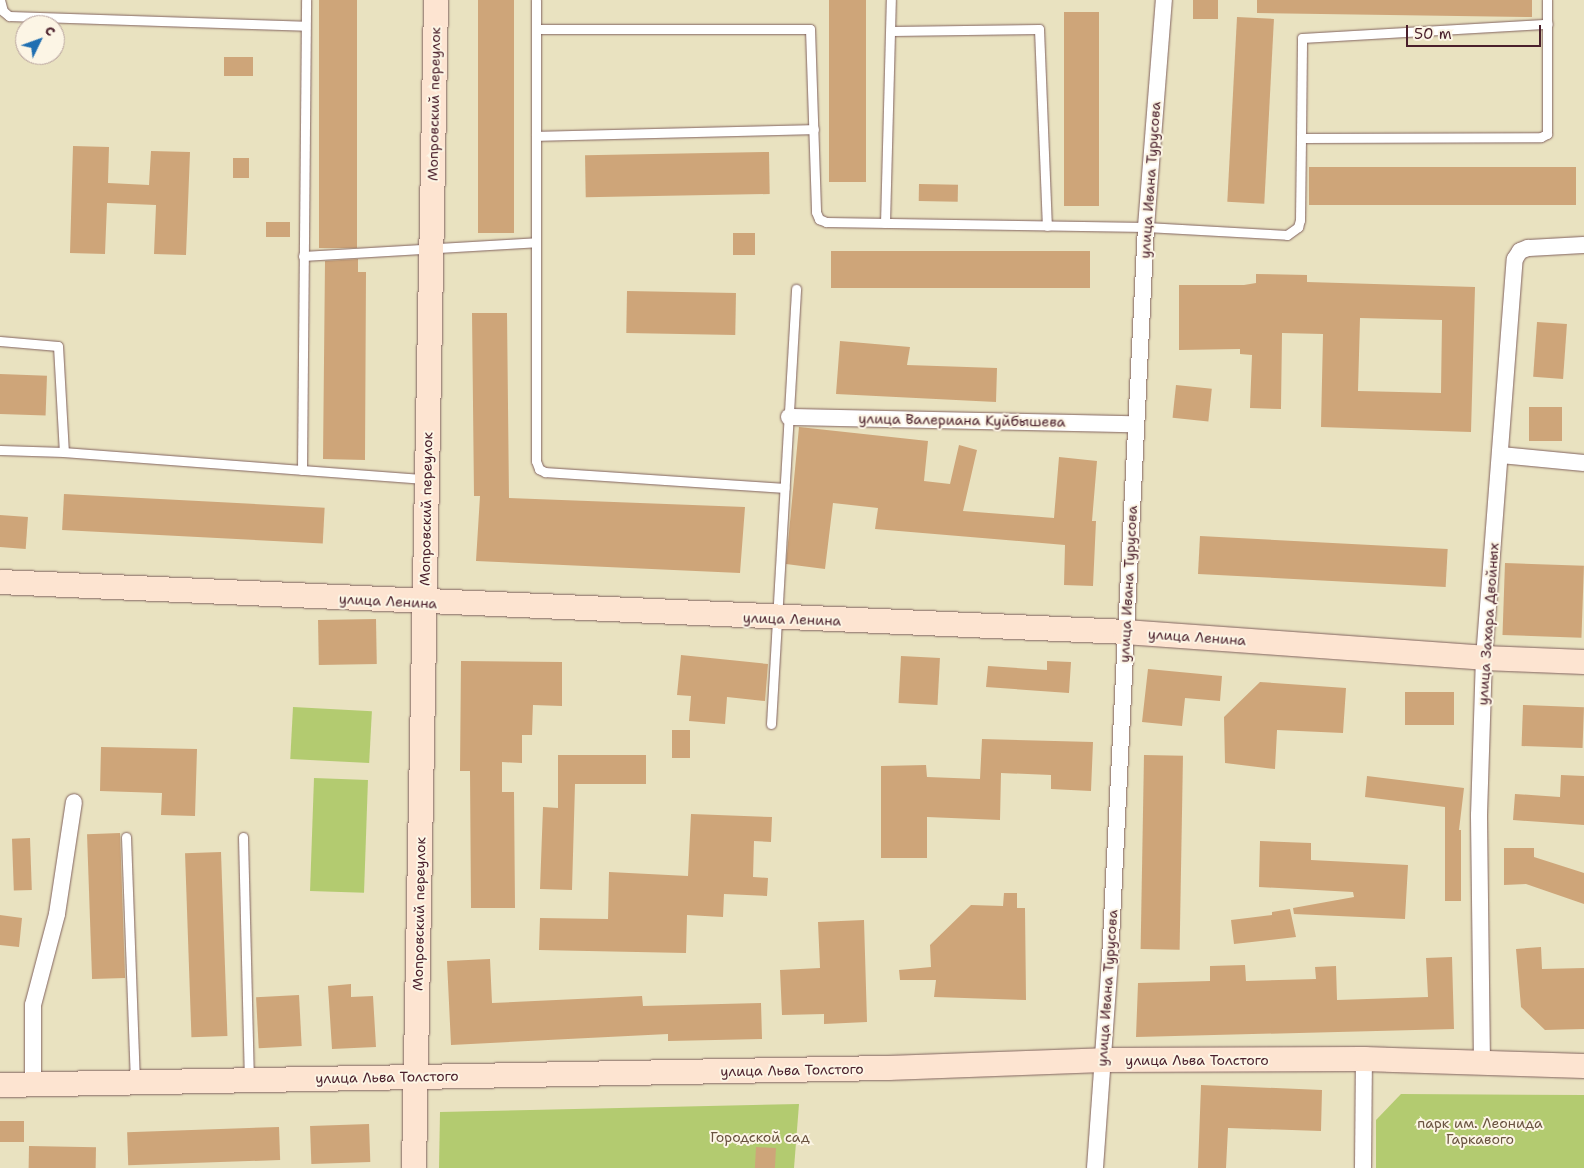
<!DOCTYPE html>
<html>
<head>
<meta charset="utf-8">
<style>
	body { margin:0 }
	#map { position:relative; width:1584px; height:1168px; overflow:hidden; background:#e9e2c0; font-family:"Shantell Sans",sans-serif }
	div>[style] { position:absolute }
	[style*='--x'] { left:calc(var(--x)*1px); top:calc(var(--y)*1px); width:calc(var(--w)*1px); rotate:calc(var(--a)*1deg) }
	.green>* { inset:0; background:#b3cb70; transform-origin:0 0 }
	.building>* { inset:0; background:#cea579; transform-origin:0 0 }
	.roads { filter:drop-shadow(0 0 1px #82635f) drop-shadow(0 0 1px #82635f) }
	.lane>* { height:9px; margin:-4.5px; padding:0 4.5px; transform-origin:4.5px; border-radius:4.5px; background:#fff }
	.street>* { height:16px; margin:-8px; padding:0 8px; transform-origin:8px; border-radius:8px; background:#fff }
	.secondary>* { height:24px; margin:-12px; padding:0 12px; transform-origin:12px; border-radius:12px; background:#fde4d1 }
	span { translate:-50% -50%; white-space:nowrap; text-align:center; line-height:1.15; -webkit-text-stroke:4px #fcf5e5; paint-order:stroke }
	.street-label { font-size:14px; color:#4a1f2b }
	.park-label { font-size:14px; color:#6a5340 }
	.north { position:absolute; left:15px; top:15px; width:50px; height:50px; box-sizing:border-box; background:#fcf5e5; border:1px solid #b59f9b; border-radius:50%; rotate:48deg; font-size:14px; font-weight:700; line-height:20px; text-align:center; color:#4a1f2b }
	.north::after { content:''; display:block; margin:auto; width:18px; height:22px; background:#1f6fb2; clip-path:polygon(50% 0,100% 100%,50% 72%,0 100%) }
	.scale { position:absolute; left:1406px; top:25px; width:135px; height:22px; box-sizing:border-box; border:2px solid #4a1f2b; border-top:0; padding-left:6px; font-size:15px; line-height:18px; white-space:nowrap; color:#4a1f2b; -webkit-text-stroke:4px #fcf5e5; paint-order:stroke }
</style>
</head>
<body>
<div id="map">
	<div class="green">
		<i style="left:293px;top:707px;width:79px;height:52px;rotate:3deg"></i>
		<i style="left:314px;top:778px;width:54px;height:113px;rotate:2deg"></i>
		<i style="clip-path:polygon(1401px 1094px,1584px 1095px,1584px 1168px,1376px 1168px,1376px 1120px)"></i>
		<i style="clip-path:polygon(799px 1104px,794px 1168px,439px 1168px,440px 1112px)"></i>
	</div>
	<div class="building">
		<i style="left:319px;top:0;width:38px;height:248px"></i>
		<i style="left:478px;top:0;width:36px;height:233px"></i>
		<i style="left:829px;top:0;width:37px;height:182px"></i>
		<i style="left:1193px;top:0;width:25px;height:19px"></i>
		<i style="clip-path:polygon(1257px 0,1532px 0,1532px 17px,1257px 13px)"></i>
		<i style="left:1064px;top:12px;width:35px;height:194px"></i>
		<i style="left:1237px;top:17px;width:37px;height:185px;rotate:3deg"></i>
		<i style="left:224px;top:57px;width:29px;height:19px"></i>
		<i style="clip-path:polygon(73px 146px,109px 147px,108px 183px,149px 185px,151px 151px,190px 152px,186px 255px,154px 254px,156px 205px,107px 203px,105px 254px,70px 253px)"></i>
		<i style="left:769px;top:152px;width:42px;height:184px;rotate:89deg"></i>
		<i style="left:233px;top:158px;width:16px;height:20px"></i>
		<i style="left:1576px;top:167px;width:38px;height:267px;rotate:90deg"></i>
		<i style="left:919px;top:184px;width:39px;height:17px;rotate:1deg"></i>
		<i style="left:290px;top:222px;width:15px;height:24px;rotate:90deg"></i>
		<i style="left:733px;top:233px;width:22px;height:22px"></i>
		<i style="left:831px;top:251px;width:259px;height:37px"></i>
		<i style="clip-path:polygon(358px 259px,358px 272px,366px 272px,365px 460px,323px 459px,325px 261px)"></i>
		<i style="clip-path:polygon(evenodd,1256px 274px,1307px 275px,1307px 282px,1475px 287px,1471px 432px,1321px 427px,1323px 334px,1282px 333px,1281px 409px,1250px 408px,1252px 355px,1240px 354px,1240px 349px,1179px 350px,1179px 285px,1244px 285px,1256px 283px,1256px 274px,1360px 318px,1442px 320px,1441px 393px,1358px 391px,1360px 318px)"></i>
		<i style="left:627px;top:291px;width:109px;height:42px;rotate:1deg"></i>
		<i style="clip-path:polygon(472px 313px,507px 313px,509px 498px,745px 507px,740px 573px,476px 561px,480px 496px,474px 496px)"></i>
		<i style="left:1537px;top:322px;width:30px;height:55px;rotate:4deg"></i>
		<i style="clip-path:polygon(840px 341px,910px 347px,907px 365px,997px 368px,996px 402px,836px 394px)"></i>
		<i style="left:0;top:374px;width:47px;height:40px;rotate:2deg"></i>
		<i style="left:1176px;top:385px;width:36px;height:33px;rotate:6deg"></i>
		<i style="left:1529px;top:407px;width:33px;height:34px"></i>
		<i style="clip-path:polygon(799px 427px,928px 441px,924px 481px,950px 484px,959px 445px,977px 450px,963px 511px,1054px 518px,1059px 457px,1097px 461px,1092px 521px,1096px 521px,1093px 586px,1064px 585px,1065px 545px,875px 529px,878px 508px,833px 503px,825px 569px,786px 564px)"></i>
		<i style="left:64px;top:494px;width:261px;height:36px;rotate:3deg"></i>
		<i style="left:0;top:515px;width:28px;height:32px;rotate:4deg"></i>
		<i style="left:1200px;top:536px;width:248px;height:38px;rotate:3deg"></i>
		<i style="left:1505px;top:563px;width:79px;height:72px;rotate:2deg"></i>
		<i style="left:376px;top:619px;width:45px;height:58px;rotate:89deg"></i>
		<i style="clip-path:polygon(681px 655px,768px 664px,765px 701px,727px 697px,725px 724px,689px 721px,691px 696px,677px 695px)"></i>
		<i style="left:901px;top:656px;width:39px;height:47px;rotate:3deg"></i>
		<i style="clip-path:polygon(461px 661px,562px 662px,562px 706px,533px 705px,532px 735px,522px 735px,522px 763px,502px 762px,502px 792px,514px 792px,515px 908px,471px 908px,470px 771px,460px 771px)"></i>
		<i style="clip-path:polygon(1047px 661px,1071px 662px,1069px 693px,986px 687px,988px 666px,1047px 670px)"></i>
		<i style="clip-path:polygon(1148px 669px,1222px 676px,1220px 701px,1185px 698px,1182px 726px,1142px 722px)"></i>
		<i style="clip-path:polygon(1260px 682px,1346px 688px,1343px 733px,1277px 730px,1275px 769px,1225px 763px,1224px 717px)"></i>
		<i style="left:1405px;top:692px;width:49px;height:33px"></i>
		<i style="left:1523px;top:705px;width:61px;height:41px;rotate:2deg"></i>
		<i style="left:672px;top:730px;width:18px;height:28px"></i>
		<i style="clip-path:polygon(982px 739px,1093px 742px,1091px 791px,1051px 789px,1051px 775px,1001px 773px,1000px 820px,927px 817px,927px 858px,881px 858px,881px 766px,926px 765px,927px 777px,980px 779px)"></i>
		<i style="clip-path:polygon(101px 747px,197px 749px,195px 816px,161px 815px,162px 793px,100px 791px)"></i>
		<i style="clip-path:polygon(558px 755px,646px 755px,646px 784px,575px 784px,572px 890px,540px 889px,543px 807px,558px 808px)"></i>
		<i style="left:1144px;top:755px;width:39px;height:194px;rotate:1deg"></i>
		<i style="clip-path:polygon(1561px 775px,1584px 776px,1584px 825px,1513px 820px,1515px 794px,1560px 797px)"></i>
		<i style="clip-path:polygon(1367px 776px,1464px 788px,1459px 830px,1461px 830px,1461px 901px,1445px 901px,1445px 807px,1365px 797px)"></i>
		<i style="clip-path:polygon(691px 814px,772px 817px,771px 842px,754px 841px,753px 877px,768px 878px,767px 896px,724px 894px,723px 917px,687px 915px,686px 953px,539px 950px,540px 918px,608px 919px,609px 872px,688px 876px)"></i>
		<i style="left:120px;top:833px;width:145px;height:33px;rotate:88deg"></i>
		<i style="left:30px;top:838px;width:52px;height:18px;rotate:88deg"></i>
		<i style="clip-path:polygon(1260px 841px,1311px 843px,1311px 860px,1408px 865px,1405px 919px,1294px 914px,1293px 908px,1354px 897px,1353px 892px,1259px 887px)"></i>
		<i style="clip-path:polygon(1504px 848px,1534px 848px,1534px 857px,1584px 873px,1584px 904px,1526px 884px,1504px 885px)"></i>
		<i style="left:221px;top:852px;width:184px;height:36px;rotate:88deg"></i>
		<i style="clip-path:polygon(1004px 893px,1017px 893px,1017px 908px,1025px 908px,1026px 1000px,934px 997px,936px 980px,900px 980px,899px 970px,931px 967px,930px 945px,971px 905px,1003px 906px)"></i>
		<i style="clip-path:polygon(1290px 909px,1296px 937px,1234px 944px,1231px 920px,1272px 915px,1272px 912px)"></i>
		<i style="clip-path:polygon(0 915px,22px 918px,19px 947px,0 945px)"></i>
		<i style="clip-path:polygon(864px 920px,867px 1022px,824px 1024px,824px 1014px,782px 1015px,780px 970px,820px 968px,818px 922px)"></i>
		<i style="clip-path:polygon(1541px 947px,1542px 969px,1584px 968px,1584px 1029px,1545px 1030px,1521px 1007px,1516px 949px)"></i>
		<i style="clip-path:polygon(1452px 957px,1454px 1029px,1136px 1037px,1138px 983px,1210px 981px,1210px 966px,1245px 965px,1246px 981px,1316px 979px,1315px 967px,1336px 966px,1337px 1000px,1428px 997px,1426px 958px)"></i>
		<i style="clip-path:polygon(490px 959px,492px 1003px,642px 996px,643px 1006px,761px 1003px,762px 1039px,668px 1041px,668px 1034px,451px 1045px,447px 961px)"></i>
		<i style="clip-path:polygon(351px 984px,351px 997px,373px 996px,376px 1047px,332px 1049px,328px 986px)"></i>
		<i style="left:299px;top:995px;width:51px;height:43px;rotate:87deg"></i>
		<i style="clip-path:polygon(1201px 1085px,1322px 1090px,1321px 1131px,1228px 1128px,1226px 1168px,1198px 1168px)"></i>
		<i style="left:24px;top:1121px;width:21px;height:24px;rotate:90deg"></i>
		<i style="left:369px;top:1124px;width:38px;height:59px;rotate:88deg"></i>
		<i style="left:279px;top:1127px;width:33px;height:152px;rotate:88deg"></i>
		<i style="left:29px;top:1146px;width:67px;height:22px;rotate:1deg"></i>
		<i style="left:756px;top:1147px;width:20px;height:21px;rotate:3deg"></i>
	</div>
	<div class="roads">
		<div class="lane">
			<i style="--x:0;--y:0;--w:11;--a:75"></i>
			<i style="--x:3;--y:11;--w:8;--a:40"></i>
			<i style="--x:9;--y:16;--w:296;--a:1.9"></i>
			<i style="--x:536;--y:0;--w:461;--a:90"></i>
			<i style="--x:536;--y:461;--w:9;--a:69"></i>
			<i style="--x:539;--y:469;--w:7;--a:27"></i>
			<i style="--x:545;--y:472;--w:240;--a:3.8"></i>
			<i style="--x:536;--y:29;--w:274;--a:0"></i>
			<i style="--x:810;--y:29;--w:183;--a:88.1"></i>
			<i style="--x:816;--y:212;--w:8;--a:67"></i>
			<i style="--x:819;--y:219;--w:8;--a:23"></i>
			<i style="--x:826;--y:222;--w:320;--a:0.9"></i>
			<i style="--x:1146;--y:227;--w:141;--a:3.2"></i>
			<i style="--x:1287;--y:235;--w:14;--a:-36"></i>
			<i style="--x:1298;--y:227;--w:7;--a:-74"></i>
			<i style="--x:1300;--y:220;--w:82;--a:-89.3"></i>
			<i style="--x:1301;--y:138;--w:240;--a:-0.2"></i>
			<i style="--x:1541;--y:137;--w:7;--a:-27"></i>
			<i style="--x:1547;--y:134;--w:134;--a:-90"></i>
			<i style="--x:892;--y:31;--w:147;--a:-0.8"></i>
			<i style="--x:1039;--y:29;--w:197;--a:87.7"></i>
			<i style="--x:536;--y:136;--w:278;--a:-1.4"></i>
			<i style="--x:1301;--y:138;--w:100;--a:-89.4"></i>
			<i style="--x:1302;--y:38;--w:246;--a:-3.3"></i>
			<i style="--x:885;--y:223;--w:223;--a:-88.5"></i>
			<i style="--x:303;--y:256;--w:233;--a:-3.4"></i>
			<i style="--x:0;--y:341;--w:58;--a:4.9"></i>
			<i style="--x:58;--y:346;--w:106;--a:86.8"></i>
			<i style="--x:64;--y:452;--w:64;--a:-178.2"></i>
			<i style="--x:64;--y:452;--w:364;--a:4.3"></i>
			<i style="--x:302;--y:470;--w:470;--a:-89.5"></i>
			<i style="--x:771;--y:724;--w:436;--a:-86.7"></i>
			<i style="--x:126;--y:837;--w:245;--a:87.9"></i>
			<i style="--x:243;--y:837;--w:242;--a:88.6"></i>
		</div>
		<div class="street">
			<i style="--x:789;--y:417;--w:347;--a:1.2"></i>
			<i style="--x:1501;--y:455;--w:83;--a:5.5"></i>
			<i style="--x:1482;--y:1063;--w:248;--a:-90.7"></i>
			<i style="--x:1479;--y:815;--w:157;--a:-88.2"></i>
			<i style="--x:1484;--y:658;--w:400;--a:-85.6"></i>
			<i style="--x:1515;--y:259;--w:9;--a:-58"></i>
			<i style="--x:1520;--y:251;--w:9;--a:-21"></i>
			<i style="--x:1528;--y:248;--w:56;--a:-3.1"></i>
			<i style="--x:33;--y:1084;--w:79;--a:-90"></i>
			<i style="--x:33;--y:1005;--w:94;--a:-75.2"></i>
			<i style="--x:57;--y:914;--w:113;--a:-81.4"></i>
			<i style="--x:1095;--y:1168;--w:209;--a:-85.9"></i>
			<i style="--x:1110;--y:960;--w:734;--a:-87.19"></i>
			<i style="--x:1146;--y:227;--w:228;--a:-85.5"></i>
			<i style="--x:1363;--y:1168;--w:109;--a:-89.5"></i>
		</div>
		<div class="secondary">
			<i style="--x:0;--y:582;--w:1126;--a:2.54"></i>
			<i style="--x:1125;--y:632;--w:360;--a:4.1"></i>
			<i style="--x:1484;--y:658;--w:100;--a:2.3"></i>
			<i style="--x:0;--y:1085;--w:888;--a:-1.1"></i>
			<i style="--x:888;--y:1068;--w:215;--a:-2.1"></i>
			<i style="--x:1103;--y:1060;--w:261;--a:-0.2"></i>
			<i style="--x:1364;--y:1059;--w:220;--a:1.8"></i>
			<i style="--x:414;--y:1168;--w:1168;--a:-88.92"></i>
		</div>
	</div>
	<div class="street-label">
		<span style="left:434px;top:104px;rotate:-89deg">Мопровский переулок</span>
		<span style="left:1150px;top:180px;rotate:-86deg">улица Ивана Турусова</span>
		<span style="left:962px;top:420px;rotate:1deg">улица Валериана Куйбышева</span>
		<span style="left:426px;top:509px;rotate:-89deg">Мопровский переулок</span>
		<span style="left:1128px;top:584px;rotate:-87deg">улица Ивана Турусова</span>
		<span style="left:388px;top:601px;rotate:3deg">улица Ленина</span>
		<span style="left:792px;top:619px;rotate:2deg">улица Ленина</span>
		<span style="left:1488px;top:624px;rotate:-86deg">улица Захара Двойных</span>
		<span style="left:1197px;top:637px;rotate:4deg">улица Ленина</span>
		<span style="left:419px;top:914px;rotate:-89deg">Мопровский переулок</span>
		<span style="left:1107px;top:988px;rotate:-86deg">улица Ивана Турусова</span>
		<span style="left:1197px;top:1060px">улица Льва Толстого</span>
		<span style="left:792px;top:1070px;rotate:-1deg">улица Льва Толстого</span>
		<span style="left:387px;top:1077px;rotate:-1deg">улица Льва Толстого</span>
	</div>
	<div class="park-label">
		<span style="left:1480px;top:1131px">парк им. Леонида<br>Гаркавого</span>
		<span style="left:760px;top:1137px">Городской сад</span>
	</div>
	<div class="north">С</div>
	<div class="scale">50 m</div>
</div>
</body>
</html>
